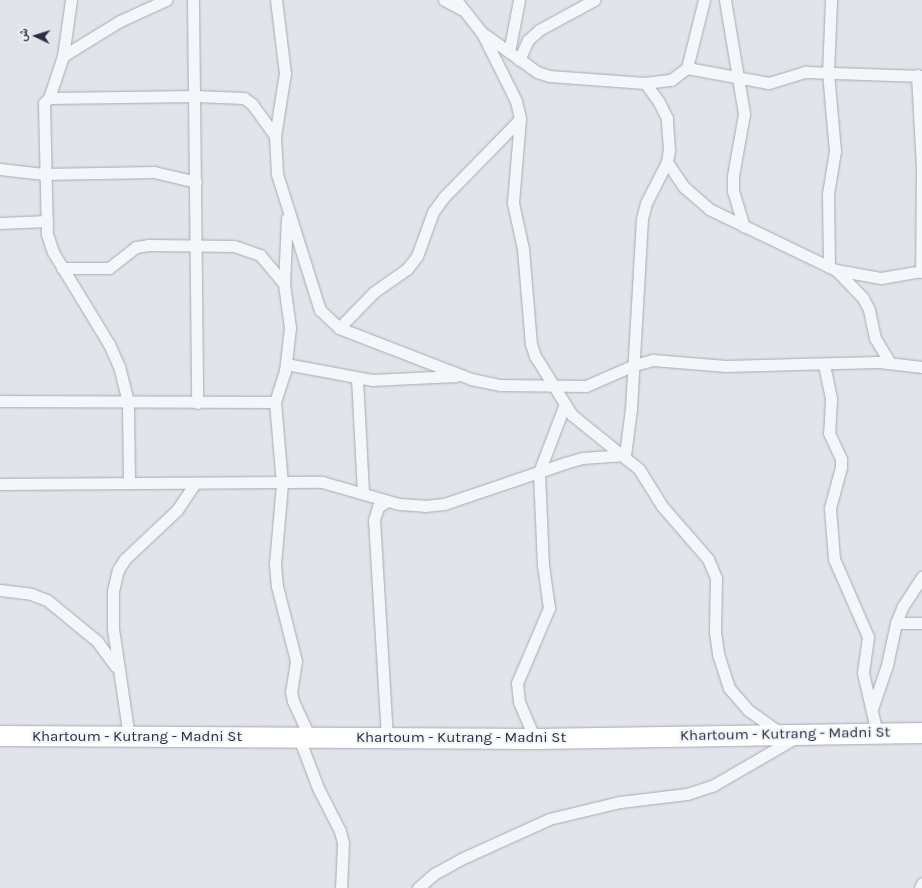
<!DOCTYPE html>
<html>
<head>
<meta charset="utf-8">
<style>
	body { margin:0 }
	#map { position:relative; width:922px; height:888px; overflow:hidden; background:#e2e4eb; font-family:Karla,Vazirmatn,sans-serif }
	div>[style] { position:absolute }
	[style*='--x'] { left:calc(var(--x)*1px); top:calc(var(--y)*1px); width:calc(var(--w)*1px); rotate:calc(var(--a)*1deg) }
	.roads { filter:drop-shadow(0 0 1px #a7aab5) drop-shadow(0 0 1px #a7aab5) }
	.street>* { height:11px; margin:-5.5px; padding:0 5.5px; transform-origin:5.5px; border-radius:5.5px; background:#f5f6f9 }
	.highway>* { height:20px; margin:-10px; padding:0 10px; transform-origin:10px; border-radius:10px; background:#fff }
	span { translate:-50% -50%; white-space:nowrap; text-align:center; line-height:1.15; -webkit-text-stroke:4px #f2f4f8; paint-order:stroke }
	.street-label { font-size:15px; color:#292f43 }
	.north { position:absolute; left:16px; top:16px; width:40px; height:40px; -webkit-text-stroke:3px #f2f4f8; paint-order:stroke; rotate:274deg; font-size:11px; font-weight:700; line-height:16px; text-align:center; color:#292f43 }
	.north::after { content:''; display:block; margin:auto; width:14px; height:18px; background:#292f43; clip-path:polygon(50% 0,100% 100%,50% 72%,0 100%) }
</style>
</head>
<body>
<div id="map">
	<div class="roads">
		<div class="street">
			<i style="--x:71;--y:0;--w:57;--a:98.1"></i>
			<i style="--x:63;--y:56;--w:44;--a:108.4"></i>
			<i style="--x:49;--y:98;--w:7;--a:135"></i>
			<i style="--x:44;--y:103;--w:131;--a:88.7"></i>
			<i style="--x:47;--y:234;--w:19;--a:72"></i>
			<i style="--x:53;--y:252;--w:108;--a:58.7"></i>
			<i style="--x:109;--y:344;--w:24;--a:66"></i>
			<i style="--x:119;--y:366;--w:38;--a:76"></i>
			<i style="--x:128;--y:403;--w:79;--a:89.3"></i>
			<i style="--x:193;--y:0;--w:403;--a:89.4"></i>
			<i style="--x:276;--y:0;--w:74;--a:83"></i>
			<i style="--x:285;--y:73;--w:64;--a:99"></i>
			<i style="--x:275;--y:136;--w:38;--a:87"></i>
			<i style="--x:277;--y:174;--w:143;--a:72.5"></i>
			<i style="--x:320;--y:310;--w:26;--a:43"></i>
			<i style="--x:339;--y:328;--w:142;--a:21.1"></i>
			<i style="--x:471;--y:379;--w:30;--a:12"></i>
			<i style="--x:500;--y:385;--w:86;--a:0.7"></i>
			<i style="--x:586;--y:386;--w:52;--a:-23.6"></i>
			<i style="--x:634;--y:365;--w:20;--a:-15"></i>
			<i style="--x:653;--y:360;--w:73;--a:4.7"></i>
			<i style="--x:726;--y:366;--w:153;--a:-1.5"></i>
			<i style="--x:879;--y:362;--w:43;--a:6.6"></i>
			<i style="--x:444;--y:0;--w:19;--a:28"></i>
			<i style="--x:456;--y:0;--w:42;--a:51.8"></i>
			<i style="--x:482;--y:33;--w:76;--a:63.4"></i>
			<i style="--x:516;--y:101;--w:18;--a:77"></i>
			<i style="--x:520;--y:119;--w:84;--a:94.8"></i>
			<i style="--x:513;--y:203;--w:47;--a:77.7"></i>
			<i style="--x:523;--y:249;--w:95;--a:85.2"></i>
			<i style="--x:531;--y:344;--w:13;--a:72"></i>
			<i style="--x:535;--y:356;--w:70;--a:57.9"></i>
			<i style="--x:572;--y:415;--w:86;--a:38.9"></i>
			<i style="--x:639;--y:469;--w:44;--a:58.1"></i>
			<i style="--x:662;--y:506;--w:70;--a:49"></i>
			<i style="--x:708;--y:559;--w:21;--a:67"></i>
			<i style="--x:716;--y:578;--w:54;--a:91.1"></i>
			<i style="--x:715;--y:632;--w:22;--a:82"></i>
			<i style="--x:718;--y:654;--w:36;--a:72"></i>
			<i style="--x:729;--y:688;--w:29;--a:49"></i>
			<i style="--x:748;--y:710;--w:42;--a:35.2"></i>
			<i style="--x:725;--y:0;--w:116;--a:80.5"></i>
			<i style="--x:744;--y:114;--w:63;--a:100.1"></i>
			<i style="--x:733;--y:176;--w:15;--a:90"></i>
			<i style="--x:733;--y:191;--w:37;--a:73"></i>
			<i style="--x:484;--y:34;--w:65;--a:35.6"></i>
			<i style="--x:537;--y:72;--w:13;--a:18"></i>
			<i style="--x:549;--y:76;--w:96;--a:4.2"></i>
			<i style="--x:645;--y:83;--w:26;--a:-7"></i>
			<i style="--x:671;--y:80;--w:20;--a:-37"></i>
			<i style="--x:687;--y:68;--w:70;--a:-76"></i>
			<i style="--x:509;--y:52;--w:53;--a:-79.1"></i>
			<i style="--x:63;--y:56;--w:67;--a:-31.6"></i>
			<i style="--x:120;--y:21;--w:51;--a:-24.5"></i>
			<i style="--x:519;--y:60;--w:22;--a:-66"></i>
			<i style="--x:528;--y:40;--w:15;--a:-42"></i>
			<i style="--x:539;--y:30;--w:63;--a:-28.6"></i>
			<i style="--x:687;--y:68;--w:83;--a:10.4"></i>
			<i style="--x:769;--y:83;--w:39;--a:-17"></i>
			<i style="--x:806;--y:72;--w:116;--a:2"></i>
			<i style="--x:917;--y:75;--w:92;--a:86.9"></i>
			<i style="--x:922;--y:167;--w:105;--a:90.5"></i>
			<i style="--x:49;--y:98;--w:147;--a:-0.8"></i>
			<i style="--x:196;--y:96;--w:48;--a:2.4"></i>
			<i style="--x:244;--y:98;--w:10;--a:37"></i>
			<i style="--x:252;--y:104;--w:39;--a:54"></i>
			<i style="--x:667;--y:162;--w:30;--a:56"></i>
			<i style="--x:684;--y:187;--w:33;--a:41"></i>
			<i style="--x:709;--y:209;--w:141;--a:25.7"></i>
			<i style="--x:836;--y:270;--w:46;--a:10.1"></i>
			<i style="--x:881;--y:278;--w:42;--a:-9.7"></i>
			<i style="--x:0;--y:169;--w:44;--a:6.5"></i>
			<i style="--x:44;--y:174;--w:110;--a:-1"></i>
			<i style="--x:154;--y:172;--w:43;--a:13.4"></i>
			<i style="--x:287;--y:218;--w:66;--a:92.6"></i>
			<i style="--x:284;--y:284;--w:44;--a:82.2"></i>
			<i style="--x:290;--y:328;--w:43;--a:96.6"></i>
			<i style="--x:285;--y:371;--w:33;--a:108"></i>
			<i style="--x:275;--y:402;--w:82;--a:85.1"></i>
			<i style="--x:282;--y:484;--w:80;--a:95"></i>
			<i style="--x:275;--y:564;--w:22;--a:85"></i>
			<i style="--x:277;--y:586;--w:77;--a:75.8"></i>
			<i style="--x:296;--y:661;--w:30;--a:99"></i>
			<i style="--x:291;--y:691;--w:10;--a:79"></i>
			<i style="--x:293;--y:701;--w:41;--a:65.3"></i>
			<i style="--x:0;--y:223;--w:47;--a:-2.4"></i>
			<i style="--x:829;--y:267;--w:73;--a:-90.8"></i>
			<i style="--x:828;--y:194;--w:44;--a:-80.8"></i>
			<i style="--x:835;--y:151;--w:78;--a:-95.1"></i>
			<i style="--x:828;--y:73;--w:73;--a:-87.6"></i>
			<i style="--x:62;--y:268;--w:47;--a:0"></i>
			<i style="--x:109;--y:268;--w:34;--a:-38"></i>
			<i style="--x:136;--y:247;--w:13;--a:-9"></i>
			<i style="--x:149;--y:245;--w:85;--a:0.7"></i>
			<i style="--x:234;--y:246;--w:28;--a:19"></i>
			<i style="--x:260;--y:255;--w:38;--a:50"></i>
			<i style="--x:837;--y:271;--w:37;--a:46"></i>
			<i style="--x:863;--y:298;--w:13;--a:63"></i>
			<i style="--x:869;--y:310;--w:29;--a:78"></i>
			<i style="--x:875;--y:338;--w:29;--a:59"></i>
			<i style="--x:339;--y:328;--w:50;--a:-45.8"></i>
			<i style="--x:374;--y:292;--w:40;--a:-34.9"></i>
			<i style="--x:407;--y:269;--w:16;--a:-52"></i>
			<i style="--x:417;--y:256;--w:47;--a:-70"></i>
			<i style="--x:433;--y:212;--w:19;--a:-54"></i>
			<i style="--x:444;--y:197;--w:109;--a:-45.7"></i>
			<i style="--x:286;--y:364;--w:87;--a:10.5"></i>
			<i style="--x:372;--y:380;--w:84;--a:-2.7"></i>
			<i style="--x:824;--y:365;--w:35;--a:78"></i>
			<i style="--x:831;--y:399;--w:34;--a:93"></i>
			<i style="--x:829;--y:433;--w:29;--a:65"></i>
			<i style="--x:841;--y:459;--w:8;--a:90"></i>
			<i style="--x:841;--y:467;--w:42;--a:105"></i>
			<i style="--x:830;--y:508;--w:51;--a:85.5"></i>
			<i style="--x:834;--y:559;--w:85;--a:66.4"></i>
			<i style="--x:868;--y:637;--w:36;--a:98"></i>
			<i style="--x:863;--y:673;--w:62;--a:76.9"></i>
			<i style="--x:357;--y:378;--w:115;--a:87"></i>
			<i style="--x:0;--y:401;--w:275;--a:0.2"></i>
			<i style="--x:625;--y:455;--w:46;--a:-82.6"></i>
			<i style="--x:631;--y:409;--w:190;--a:-86.7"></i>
			<i style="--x:642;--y:219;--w:16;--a:-76"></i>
			<i style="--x:646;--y:203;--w:46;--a:-62.9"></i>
			<i style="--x:667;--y:162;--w:12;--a:-81"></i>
			<i style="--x:669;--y:150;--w:32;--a:-94"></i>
			<i style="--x:667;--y:118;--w:18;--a:-117"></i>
			<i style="--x:659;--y:102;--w:24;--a:-126"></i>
			<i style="--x:0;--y:484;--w:322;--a:-0.4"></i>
			<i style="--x:322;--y:482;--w:80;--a:15.9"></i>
			<i style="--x:399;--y:504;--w:26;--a:4"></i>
			<i style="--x:425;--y:506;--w:19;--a:-6"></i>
			<i style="--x:444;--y:504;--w:128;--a:-18.7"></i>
			<i style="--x:565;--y:463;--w:18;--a:-16"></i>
			<i style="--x:582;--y:458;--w:43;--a:-4"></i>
			<i style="--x:0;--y:590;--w:31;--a:7"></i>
			<i style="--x:31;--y:594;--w:17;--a:21"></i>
			<i style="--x:47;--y:600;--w:65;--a:39.4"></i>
			<i style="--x:97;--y:641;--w:31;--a:54"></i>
			<i style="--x:896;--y:623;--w:26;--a:0"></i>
			<i style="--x:872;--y:709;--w:46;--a:-71.2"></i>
			<i style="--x:887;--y:665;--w:43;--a:-77.9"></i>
			<i style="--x:896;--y:623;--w:18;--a:-68"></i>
			<i style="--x:903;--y:606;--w:35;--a:-57"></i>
			<i style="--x:129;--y:737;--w:110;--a:-98.4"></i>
			<i style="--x:113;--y:628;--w:37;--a:-90"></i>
			<i style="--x:113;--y:591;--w:22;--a:-77"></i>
			<i style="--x:118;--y:570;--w:13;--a:-58"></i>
			<i style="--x:125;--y:559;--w:71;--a:-43.3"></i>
			<i style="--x:177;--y:510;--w:32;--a:-56"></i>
			<i style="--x:299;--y:738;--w:53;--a:69.2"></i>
			<i style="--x:318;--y:788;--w:48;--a:62.9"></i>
			<i style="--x:340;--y:831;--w:12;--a:76"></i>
			<i style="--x:343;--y:843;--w:45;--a:92.5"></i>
			<i style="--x:387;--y:738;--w:218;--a:-93.4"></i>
			<i style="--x:374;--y:520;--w:14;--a:-73"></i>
			<i style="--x:378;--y:507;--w:11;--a:-34"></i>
			<i style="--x:535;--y:739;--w:40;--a:-113.4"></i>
			<i style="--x:519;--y:702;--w:19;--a:-96"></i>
			<i style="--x:517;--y:683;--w:82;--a:-66.9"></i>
			<i style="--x:549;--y:608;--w:43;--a:-97.9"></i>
			<i style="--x:543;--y:565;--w:93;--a:-92.5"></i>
			<i style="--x:539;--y:472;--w:73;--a:-69.1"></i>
			<i style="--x:418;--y:888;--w:21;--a:-41"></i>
			<i style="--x:434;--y:874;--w:31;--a:-29"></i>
			<i style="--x:461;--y:859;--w:97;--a:-24.4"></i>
			<i style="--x:549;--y:819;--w:73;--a:-13.5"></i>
			<i style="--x:620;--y:802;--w:67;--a:-6.8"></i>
			<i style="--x:687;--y:794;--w:28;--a:-18"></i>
			<i style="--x:714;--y:785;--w:94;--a:-30.1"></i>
			<i style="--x:920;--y:888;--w:5;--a:-68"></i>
		</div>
		<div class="highway">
			<i style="--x:0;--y:736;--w:535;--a:0.32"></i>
			<i style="--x:535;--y:739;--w:387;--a:-0.9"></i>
		</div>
	</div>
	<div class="street-label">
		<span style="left:785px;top:734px;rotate:-1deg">Khartoum - Kutrang - Madni St</span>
		<span style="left:137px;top:737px">Khartoum - Kutrang - Madni St</span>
		<span style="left:461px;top:738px">Khartoum - Kutrang - Madni St</span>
	</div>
	<div class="north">ش</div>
</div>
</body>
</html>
